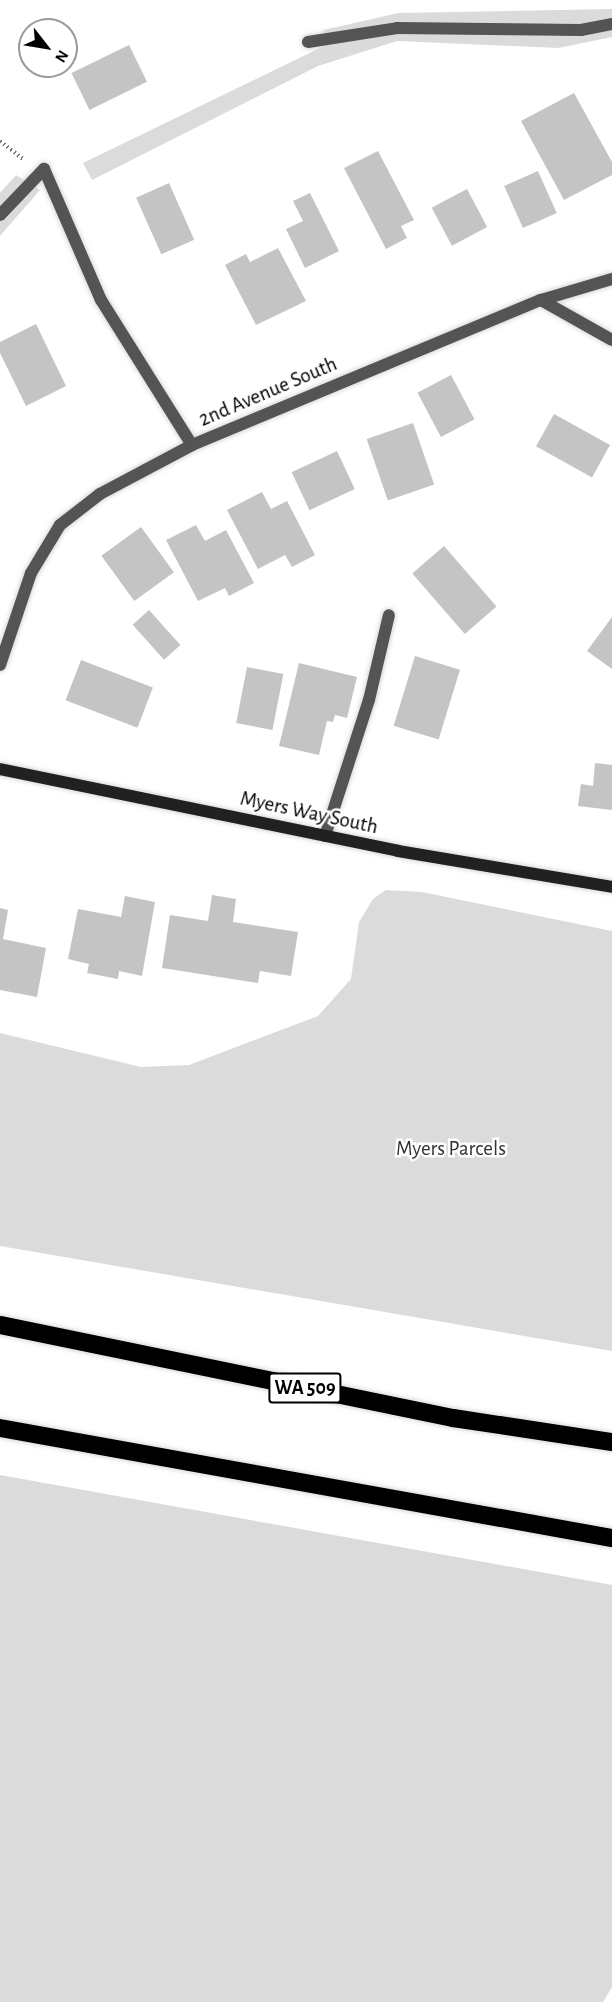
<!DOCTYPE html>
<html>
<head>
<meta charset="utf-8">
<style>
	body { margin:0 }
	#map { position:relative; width:612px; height:2002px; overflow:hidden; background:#fff; font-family:"Alegreya Sans",sans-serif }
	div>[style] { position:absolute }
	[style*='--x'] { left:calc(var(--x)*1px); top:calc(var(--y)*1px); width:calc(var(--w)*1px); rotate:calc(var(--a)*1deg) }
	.green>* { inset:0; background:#dbdbdb }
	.building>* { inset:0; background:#c4c4c4; transform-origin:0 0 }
	.path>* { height:4px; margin-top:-2px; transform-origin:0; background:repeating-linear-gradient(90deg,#767676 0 1.5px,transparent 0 4.5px) }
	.roads { filter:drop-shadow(0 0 2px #dbdbdb) drop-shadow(0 0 2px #dbdbdb) }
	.lane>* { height:12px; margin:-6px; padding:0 6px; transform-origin:6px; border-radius:6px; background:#545454 }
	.street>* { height:12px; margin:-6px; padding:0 6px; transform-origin:6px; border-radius:6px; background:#545454 }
	.secondary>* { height:12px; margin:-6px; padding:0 6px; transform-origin:6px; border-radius:6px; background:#212121 }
	.highway>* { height:18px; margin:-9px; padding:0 9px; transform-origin:9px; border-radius:9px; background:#000 }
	span { translate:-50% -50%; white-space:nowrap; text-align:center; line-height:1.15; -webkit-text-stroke:5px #fff; paint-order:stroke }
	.shield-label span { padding:2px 4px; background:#fff; border:2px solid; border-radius:4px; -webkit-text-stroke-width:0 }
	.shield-label { font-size:20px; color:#000; font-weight:700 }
	.street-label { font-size:21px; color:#000 }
	.park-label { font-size:21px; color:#323232 }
	.north { position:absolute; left:18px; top:18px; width:60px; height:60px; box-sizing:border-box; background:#fff; border:2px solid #999; border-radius:50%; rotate:121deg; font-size:16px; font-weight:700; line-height:24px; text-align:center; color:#000 }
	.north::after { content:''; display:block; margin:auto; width:21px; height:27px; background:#000; clip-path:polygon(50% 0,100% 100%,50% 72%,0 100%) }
</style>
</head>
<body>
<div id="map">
	<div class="green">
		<i style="clip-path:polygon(612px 9px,612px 37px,558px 48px,397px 41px,318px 66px,92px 180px,83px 163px,324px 46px,324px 30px,398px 13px)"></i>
		<i style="clip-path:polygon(16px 175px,40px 190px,0 236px,0 193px)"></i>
		<i style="clip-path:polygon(386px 890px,422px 892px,612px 931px,612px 1351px,0 1246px,0 1033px,141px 1067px,189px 1065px,318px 1016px,351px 979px,359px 922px,373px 899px)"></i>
		<i style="clip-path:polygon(0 1475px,612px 1585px,612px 1987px,603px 2002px,0 2002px)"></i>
	</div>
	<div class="building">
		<i style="left:129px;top:45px;width:41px;height:64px;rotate:64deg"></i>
		<i style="clip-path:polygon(574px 93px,612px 162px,612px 175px,564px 200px,521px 121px)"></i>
		<i style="clip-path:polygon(378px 151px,414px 220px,401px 226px,407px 238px,386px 249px,344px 168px)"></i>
		<i style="left:538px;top:171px;width:46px;height:37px;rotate:66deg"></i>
		<i style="left:169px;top:183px;width:62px;height:36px;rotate:66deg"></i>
		<i style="left:467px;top:189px;width:43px;height:40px;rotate:62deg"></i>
		<i style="clip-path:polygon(310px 193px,339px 251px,305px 268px,286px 229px,303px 221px,293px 201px)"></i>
		<i style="clip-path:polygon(278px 248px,306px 301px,256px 325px,225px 265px,246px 254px,250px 262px)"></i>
		<i style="clip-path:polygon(36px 324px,66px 386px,26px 406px,0 353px,0 342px)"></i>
		<i style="left:451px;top:375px;width:50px;height:38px;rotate:62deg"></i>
		<i style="left:554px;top:414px;width:64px;height:37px;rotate:29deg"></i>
		<i style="left:413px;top:423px;width:65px;height:49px;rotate:71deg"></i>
		<i style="left:337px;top:451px;width:42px;height:50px;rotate:65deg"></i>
		<i style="clip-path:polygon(262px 492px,271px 509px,287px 501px,315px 555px,292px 567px,285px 555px,258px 569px,227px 510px)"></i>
		<i style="clip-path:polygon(196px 525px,205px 541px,226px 530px,254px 583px,229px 596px,225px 588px,198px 601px,166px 540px)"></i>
		<i style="left:141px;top:527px;width:56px;height:49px;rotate:54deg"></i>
		<i style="left:444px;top:546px;width:80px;height:42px;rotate:49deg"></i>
		<i style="left:149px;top:610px;width:47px;height:22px;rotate:48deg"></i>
		<i style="clip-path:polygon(612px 617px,612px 669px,587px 651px)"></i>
		<i style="left:415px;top:656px;width:47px;height:73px;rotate:17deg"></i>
		<i style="left:81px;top:660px;width:77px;height:43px;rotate:21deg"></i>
		<i style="clip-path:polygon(299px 663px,357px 677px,347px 718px,335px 715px,333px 722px,327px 721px,319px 755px,279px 746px)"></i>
		<i style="left:247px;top:667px;width:37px;height:57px;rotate:11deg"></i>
		<i style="clip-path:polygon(595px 763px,612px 765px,612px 810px,578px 806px,581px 784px,593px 786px)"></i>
		<i style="clip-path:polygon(212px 895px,236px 899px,233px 922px,298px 932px,291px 976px,260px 971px,258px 983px,162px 968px,170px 915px,208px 921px)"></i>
		<i style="clip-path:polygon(125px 896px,155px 902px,142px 976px,119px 971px,118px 979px,87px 973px,89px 964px,68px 959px,78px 909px,121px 917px)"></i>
		<i style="clip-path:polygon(0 908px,8px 910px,3px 939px,46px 948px,37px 997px,0 990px)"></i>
	</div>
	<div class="path">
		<i style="--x:0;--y:141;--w:31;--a:38"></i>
	</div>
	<div class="roads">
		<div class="lane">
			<i style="--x:308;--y:42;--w:90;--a:-8.9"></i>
			<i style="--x:397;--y:28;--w:184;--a:0.6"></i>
			<i style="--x:581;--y:30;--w:32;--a:-11"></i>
			<i style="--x:0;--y:215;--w:64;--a:-46.3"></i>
			<i style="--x:325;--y:836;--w:143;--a:-72.1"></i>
			<i style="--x:369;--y:700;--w:87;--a:-76.8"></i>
		</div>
		<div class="street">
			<i style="--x:44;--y:169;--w:143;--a:66.5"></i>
			<i style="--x:101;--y:300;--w:171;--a:57.9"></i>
			<i style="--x:541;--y:300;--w:74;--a:-16.5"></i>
			<i style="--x:0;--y:665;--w:97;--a:-71.4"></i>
			<i style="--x:31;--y:573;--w:56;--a:-58.9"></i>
			<i style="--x:60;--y:525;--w:51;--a:-37.8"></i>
			<i style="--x:100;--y:494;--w:104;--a:-28"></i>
			<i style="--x:192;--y:445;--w:378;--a:-22.6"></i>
			<i style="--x:541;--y:300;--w:81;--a:29.4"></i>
		</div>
		<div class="secondary">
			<i style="--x:0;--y:769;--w:406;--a:11.6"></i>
			<i style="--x:398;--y:851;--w:217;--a:9.5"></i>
		</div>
		<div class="highway">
			<i style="--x:0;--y:1325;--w:462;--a:11.6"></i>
			<i style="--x:453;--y:1418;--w:161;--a:8.6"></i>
			<i style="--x:0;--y:1428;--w:622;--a:10.19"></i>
		</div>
	</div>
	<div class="shield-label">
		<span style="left:305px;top:1388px">WA 509</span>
	</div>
	<div class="street-label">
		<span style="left:268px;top:392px;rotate:-23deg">2nd Avenue South</span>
		<span style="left:309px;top:813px;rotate:12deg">Myers Way South</span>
	</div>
	<div class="park-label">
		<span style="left:451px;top:1149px">Myers Parcels</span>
	</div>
	<div class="north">N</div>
</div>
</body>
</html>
